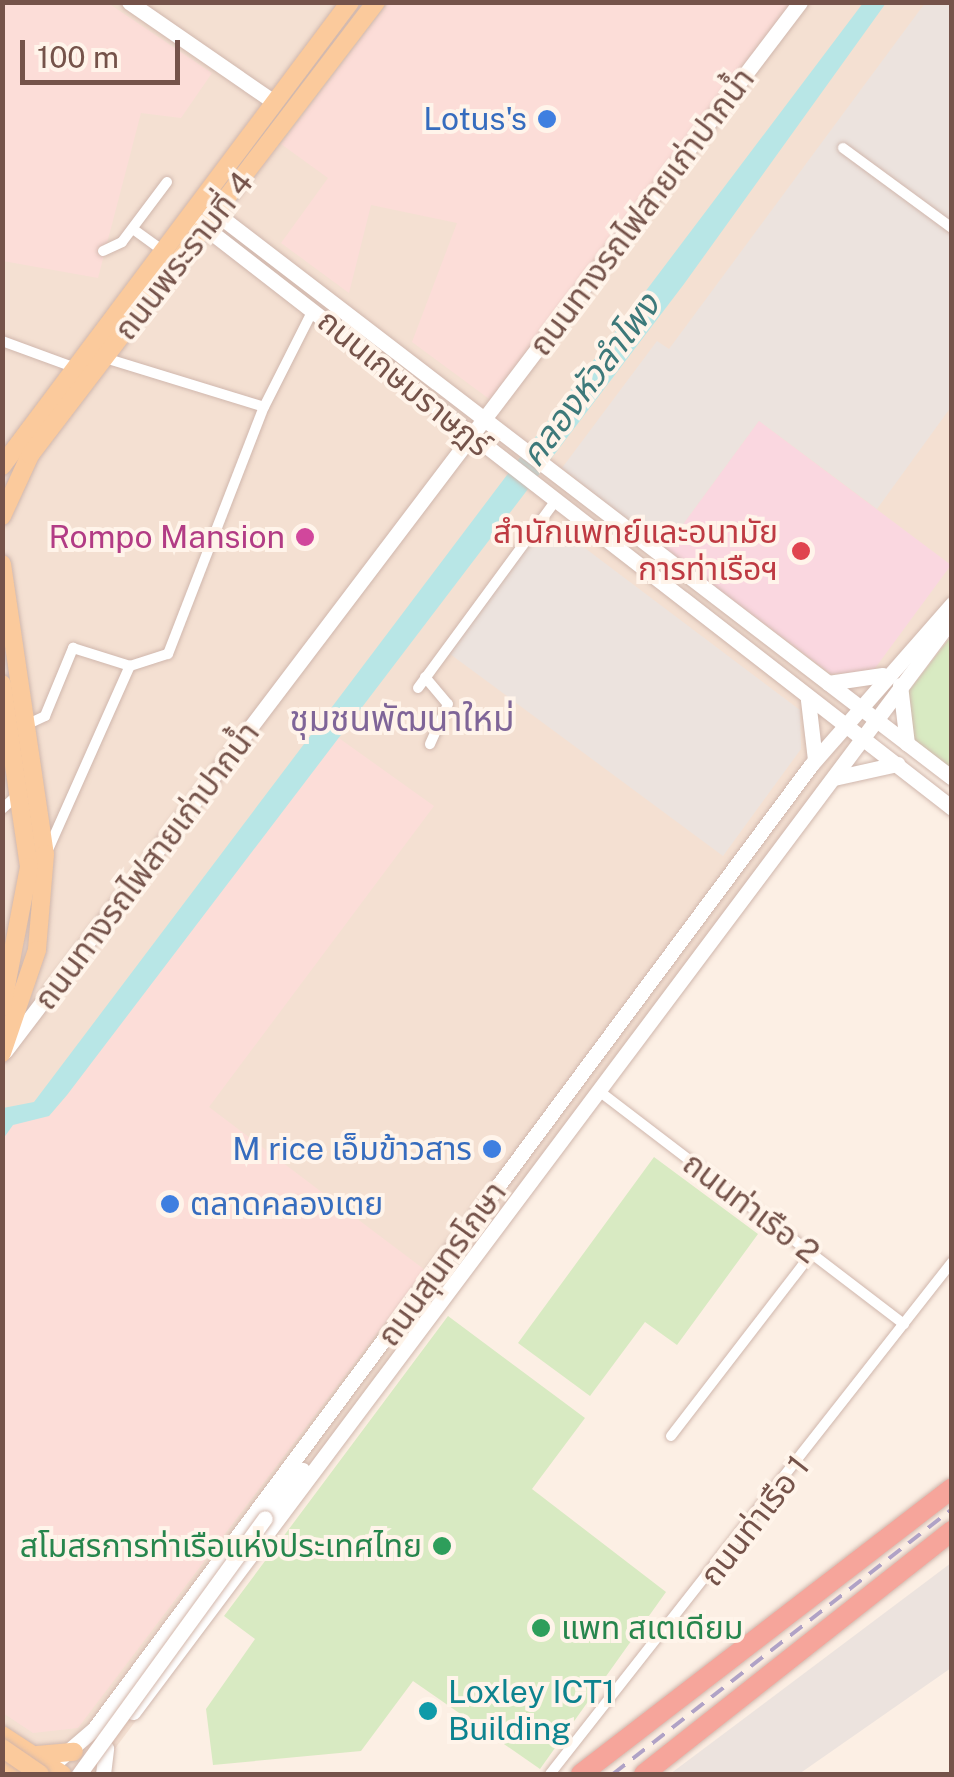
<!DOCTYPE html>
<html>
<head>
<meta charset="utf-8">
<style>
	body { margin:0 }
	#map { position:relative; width:954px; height:1777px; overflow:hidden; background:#fcefe4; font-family:"Public Sans","Noto Sans Thai",sans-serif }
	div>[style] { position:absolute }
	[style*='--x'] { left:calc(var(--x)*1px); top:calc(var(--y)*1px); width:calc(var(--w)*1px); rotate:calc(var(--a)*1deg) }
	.residential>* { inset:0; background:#f4e0d2 }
	.commercial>* { inset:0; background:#fcddd8 }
	.industrial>* { inset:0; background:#ece3de }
	.medical>* { inset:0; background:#fad7e0 }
	.green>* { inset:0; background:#d8eac2 }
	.water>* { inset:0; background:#b8e6e6 }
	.roads { filter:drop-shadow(0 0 2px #d0b7ad) drop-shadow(0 0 2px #d0b7ad) }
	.street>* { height:10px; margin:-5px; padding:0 5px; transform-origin:5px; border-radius:5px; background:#fff }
	.secondary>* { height:15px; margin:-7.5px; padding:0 7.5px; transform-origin:7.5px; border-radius:7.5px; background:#fff }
	.primary>* { height:18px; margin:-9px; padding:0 9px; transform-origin:9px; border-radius:9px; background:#fbca9c }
	.highway>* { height:20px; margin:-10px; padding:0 10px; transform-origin:10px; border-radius:10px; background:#f6a59b }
	.rail>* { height:4px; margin-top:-2px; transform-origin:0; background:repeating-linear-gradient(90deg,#b0a2c6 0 15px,transparent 0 25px) }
	.bridges { filter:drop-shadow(0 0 2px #d3b6aa) drop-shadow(0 0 2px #d3b6aa) }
	.secondary-bridge>* { height:15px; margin:-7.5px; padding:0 7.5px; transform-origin:7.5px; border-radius:7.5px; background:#fff }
	.primary-bridge>* { height:18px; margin:-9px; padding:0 9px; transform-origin:9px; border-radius:9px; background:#fbca9c }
	.dots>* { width:28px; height:28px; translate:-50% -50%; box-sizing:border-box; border:5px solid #fff4ea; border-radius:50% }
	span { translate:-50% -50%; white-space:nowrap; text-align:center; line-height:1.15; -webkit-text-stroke:8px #fff4ea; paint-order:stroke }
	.shop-label { font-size:32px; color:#366cbe }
	.right { translate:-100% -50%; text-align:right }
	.left { translate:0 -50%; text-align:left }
	.street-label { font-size:32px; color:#75534a }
	.health-label { font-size:32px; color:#be3a42 }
	.hotel-label { font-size:32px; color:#b23c85 }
	.leisure-label { font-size:32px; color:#27864d }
	.culture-label { font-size:32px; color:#0d838f }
	.water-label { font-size:35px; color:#3d797a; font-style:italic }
	.neighbourhood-label { font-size:35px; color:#7f6598 }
	.frame { position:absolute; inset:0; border:5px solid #75534a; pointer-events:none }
	.scale { position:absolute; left:20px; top:40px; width:160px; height:45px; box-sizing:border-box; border:5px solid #75534a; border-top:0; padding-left:12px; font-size:30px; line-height:35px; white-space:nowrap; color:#75534a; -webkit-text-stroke:8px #fff4ea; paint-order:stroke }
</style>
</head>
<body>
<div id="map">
	<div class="residential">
		<i style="clip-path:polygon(2px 3px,951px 3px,951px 629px,96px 1774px,76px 1774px,3px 1725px)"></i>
	</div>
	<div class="commercial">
		<i style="clip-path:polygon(2px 3px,108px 3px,212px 73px,181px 118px,141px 113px,98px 278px,3px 261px)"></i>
		<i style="clip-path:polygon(388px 3px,793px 3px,492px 401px,412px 342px,457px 223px,371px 205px,349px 293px,281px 243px,328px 178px,281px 144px)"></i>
		<i style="clip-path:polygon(336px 736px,434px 806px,209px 1107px,425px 1270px,78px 1728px,33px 1733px,3px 1713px,2px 1139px,13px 1124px,49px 1116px,67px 1095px)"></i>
	</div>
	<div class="industrial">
		<i style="clip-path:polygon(925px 3px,951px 3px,951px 407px,877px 509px,759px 421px,665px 549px,562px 468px,657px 341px,669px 349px)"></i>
		<i style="clip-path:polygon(545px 518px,800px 710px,801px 749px,723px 856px,446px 651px)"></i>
		<i style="clip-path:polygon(951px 1563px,951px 1668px,799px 1774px,670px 1774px)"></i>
	</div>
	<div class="medical">
		<i style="clip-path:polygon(759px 421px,951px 565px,873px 671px,831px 674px,665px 549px)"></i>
	</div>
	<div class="green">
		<i style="clip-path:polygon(951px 636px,951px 769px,913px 739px,908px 692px)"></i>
		<i style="clip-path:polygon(654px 1157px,758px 1234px,677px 1345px,645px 1322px,590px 1396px,518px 1343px)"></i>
		<i style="clip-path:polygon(448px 1316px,585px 1418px,532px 1489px,666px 1592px,540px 1769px,413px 1681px,361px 1751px,213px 1765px,206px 1709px,255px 1639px,224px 1616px)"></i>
	</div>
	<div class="water">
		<i style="clip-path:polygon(863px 3px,886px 3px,684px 284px,67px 1095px,49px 1116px,13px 1125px,3px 1139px,3px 1108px,34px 1102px)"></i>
	</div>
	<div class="roads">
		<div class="street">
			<i style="--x:843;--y:148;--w:135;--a:36.3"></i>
			<i style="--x:133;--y:229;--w:36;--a:36"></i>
			<i style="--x:103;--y:251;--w:21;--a:-25"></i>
			<i style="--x:122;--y:242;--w:75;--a:-53.1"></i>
			<i style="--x:2;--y:341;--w:76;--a:20.1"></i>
			<i style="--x:105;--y:358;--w:166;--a:17.1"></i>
			<i style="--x:425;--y:677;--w:35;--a:50"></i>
			<i style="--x:448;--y:704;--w:44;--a:114.2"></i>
			<i style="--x:418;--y:688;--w:230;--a:-53.7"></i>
			<i style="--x:28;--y:724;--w:19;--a:-25"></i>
			<i style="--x:45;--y:716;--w:74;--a:-67.6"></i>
			<i style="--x:73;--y:648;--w:60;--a:17.5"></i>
			<i style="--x:130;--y:666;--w:40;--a:-18"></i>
			<i style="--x:168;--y:654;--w:265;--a:-68.8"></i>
			<i style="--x:264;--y:407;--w:109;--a:-63.2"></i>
			<i style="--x:2;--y:809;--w:24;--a:-42"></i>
			<i style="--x:47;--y:852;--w:204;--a:-66"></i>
			<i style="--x:599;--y:1091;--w:384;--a:37.4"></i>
			<i style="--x:671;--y:1436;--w:230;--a:-52.4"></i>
			<i style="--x:550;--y:1774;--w:651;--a:-51.86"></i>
		</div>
		<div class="secondary">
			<i style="--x:129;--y:2;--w:176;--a:34.6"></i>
			<i style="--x:209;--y:208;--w:936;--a:37.49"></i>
			<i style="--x:189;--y:215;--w:966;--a:37.85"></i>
			<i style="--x:828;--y:683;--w:55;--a:-8.4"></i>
			<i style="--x:900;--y:685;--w:59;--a:83.2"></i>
			<i style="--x:808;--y:700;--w:60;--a:83.3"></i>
			<i style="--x:834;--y:778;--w:65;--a:-12.5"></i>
			<i style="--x:5;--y:1051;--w:1316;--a:-52.84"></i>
			<i style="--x:265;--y:1518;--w:61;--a:-52.4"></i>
			<i style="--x:133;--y:1712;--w:1366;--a:-53.16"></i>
			<i style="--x:45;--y:1771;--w:65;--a:-40.6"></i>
			<i style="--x:94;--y:1729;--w:1201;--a:-53.36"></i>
			<i style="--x:811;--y:765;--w:214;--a:-48.8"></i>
			<i style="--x:103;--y:1774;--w:26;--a:-83"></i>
		</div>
		<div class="primary">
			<i style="--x:2;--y:466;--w:580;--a:-53.13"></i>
			<i style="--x:2;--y:516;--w:67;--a:-65.3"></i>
			<i style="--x:30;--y:455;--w:570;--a:-52.63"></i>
			<i style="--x:2;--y:564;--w:293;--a:81.6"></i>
			<i style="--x:45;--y:854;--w:96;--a:94.8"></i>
			<i style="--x:37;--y:950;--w:109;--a:108.8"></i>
			<i style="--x:2;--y:684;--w:185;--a:81.6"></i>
			<i style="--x:29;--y:867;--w:143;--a:100.9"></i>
			<i style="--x:2;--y:1735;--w:72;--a:33"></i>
			<i style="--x:37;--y:1755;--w:37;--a:-5"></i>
			<i style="--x:2;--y:1763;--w:19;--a:35"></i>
		</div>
		<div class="highway">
			<i style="--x:581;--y:1774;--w:468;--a:-37.6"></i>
			<i style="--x:644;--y:1774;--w:392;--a:-38.3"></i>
		</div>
	</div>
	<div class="rail">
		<i style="--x:613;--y:1774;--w:430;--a:-38"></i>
	</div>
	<div class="bridges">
		<div class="secondary-bridge">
			<i style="--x:79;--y:1774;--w:316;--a:-54"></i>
		</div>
		<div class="primary-bridge">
			<i style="--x:2;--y:1748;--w:46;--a:34.4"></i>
		</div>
	</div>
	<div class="dots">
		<i style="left:547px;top:119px;background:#3f7fe0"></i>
		<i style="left:305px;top:537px;background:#d1479c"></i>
		<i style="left:801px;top:551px;background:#e0444e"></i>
		<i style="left:492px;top:1149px;background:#3f7fe0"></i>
		<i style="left:170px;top:1204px;background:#3f7fe0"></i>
		<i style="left:442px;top:1546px;background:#2e9e5b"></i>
		<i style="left:541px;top:1628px;background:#2e9e5b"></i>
		<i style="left:428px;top:1711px;background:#0f9aa8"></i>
	</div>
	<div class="shop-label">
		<span class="right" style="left:527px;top:119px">Lotus's</span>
		<span class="right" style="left:472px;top:1149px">M rice เอ็มข้าวสาร</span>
		<span class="left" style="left:190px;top:1204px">ตลาดคลองเตย</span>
	</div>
	<div class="street-label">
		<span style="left:642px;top:212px;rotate:-53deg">ถนนทางรถไฟสายเก่าปากน้ำ</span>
		<span style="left:184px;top:256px;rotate:-52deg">ถนนพระรามที่ 4</span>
		<span style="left:404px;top:383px;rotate:39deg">ถนนเกษมราษฎร์</span>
		<span style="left:147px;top:866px;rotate:-53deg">ถนนทางรถไฟสายเก่าปากน้ำ</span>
		<span style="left:751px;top:1208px;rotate:37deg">ถนนท่าเรือ 2</span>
		<span style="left:442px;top:1264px;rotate:-54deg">ถนนสุนทรโกษา</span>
		<span style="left:755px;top:1521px;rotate:-52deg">ถนนท่าเรือ 1</span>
	</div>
	<div class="health-label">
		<span class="right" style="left:778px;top:551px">สำนักแพทย์และอนามัย<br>การท่าเรือฯ</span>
	</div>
	<div class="hotel-label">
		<span class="right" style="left:285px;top:537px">Rompo Mansion</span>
	</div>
	<div class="leisure-label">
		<span class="right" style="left:422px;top:1546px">สโมสรการท่าเรือแห่งประเทศไทย</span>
		<span class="left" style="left:561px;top:1628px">แพท สเตเดียม</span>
	</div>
	<div class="culture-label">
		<span class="left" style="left:448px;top:1711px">Loxley ICT1<br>Building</span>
	</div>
	<div class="water-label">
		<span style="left:590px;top:380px;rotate:-53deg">คลองหัวลำโพง</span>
	</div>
	<div class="neighbourhood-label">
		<span style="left:402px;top:719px">ชุมชนพัฒนาใหม่</span>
	</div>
	<div class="frame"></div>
	<div class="scale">100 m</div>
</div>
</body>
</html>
